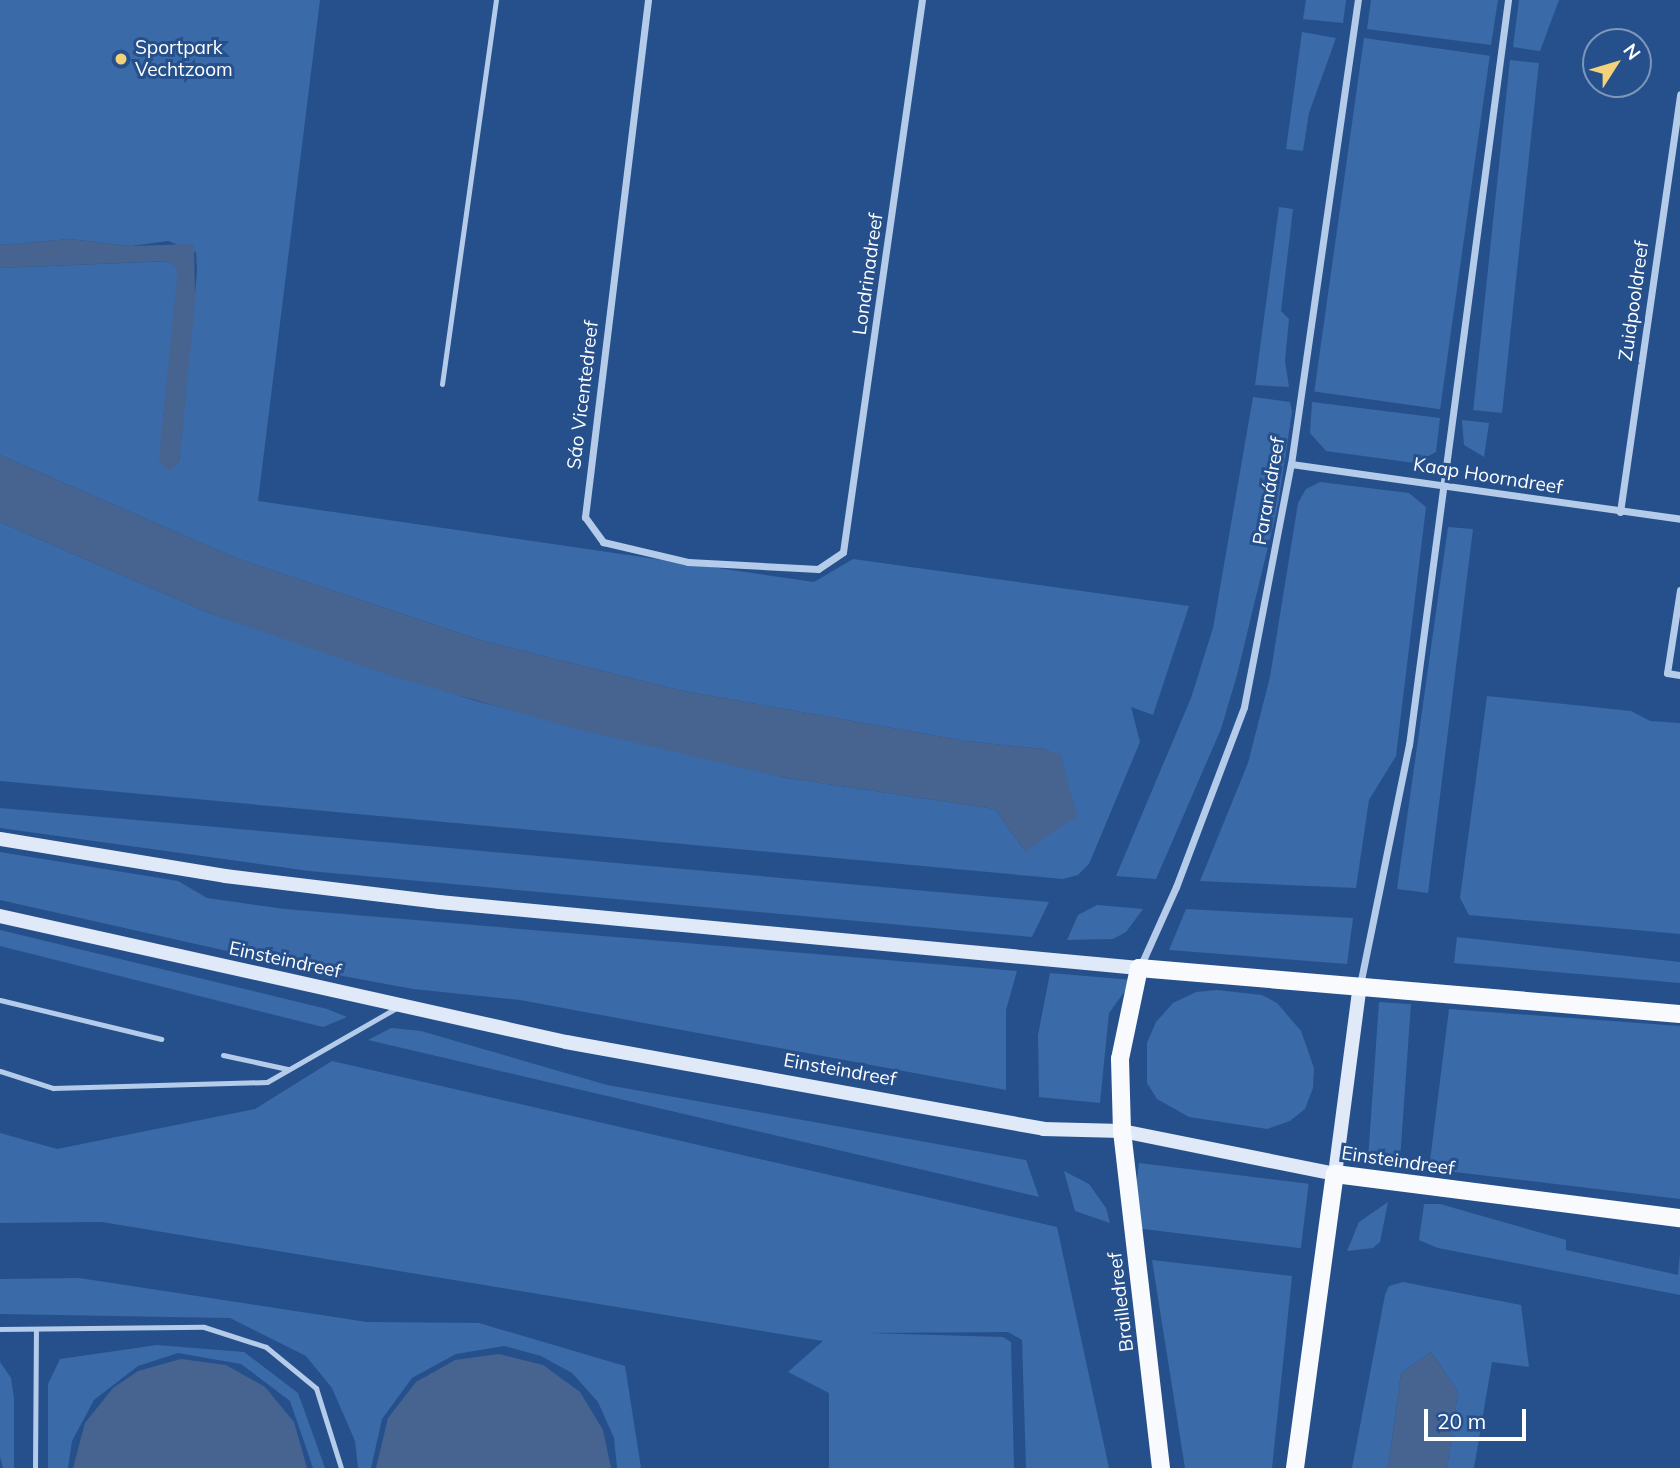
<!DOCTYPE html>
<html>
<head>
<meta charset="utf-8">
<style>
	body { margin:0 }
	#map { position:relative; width:1680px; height:1468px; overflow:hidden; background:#26508c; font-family:Mulish,sans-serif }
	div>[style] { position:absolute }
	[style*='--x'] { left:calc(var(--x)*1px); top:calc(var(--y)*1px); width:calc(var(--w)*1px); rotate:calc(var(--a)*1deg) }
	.green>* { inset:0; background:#3a6aa8; transform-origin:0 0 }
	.water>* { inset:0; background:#46648f }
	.service>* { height:5px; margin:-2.5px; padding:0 2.5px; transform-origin:2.5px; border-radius:2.5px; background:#b4ccea }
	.minor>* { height:7px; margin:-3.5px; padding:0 3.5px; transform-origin:3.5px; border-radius:3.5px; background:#b4ccea }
	.secondary>* { height:14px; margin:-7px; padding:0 7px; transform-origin:7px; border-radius:7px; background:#dfe9f8 }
	.primary>* { height:18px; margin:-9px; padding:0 9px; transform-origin:9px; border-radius:9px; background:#f8fafe }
	.dots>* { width:19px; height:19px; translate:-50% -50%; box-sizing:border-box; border:4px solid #26508c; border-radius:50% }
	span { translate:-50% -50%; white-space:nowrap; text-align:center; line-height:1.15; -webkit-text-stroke:6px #26508c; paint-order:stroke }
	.poi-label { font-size:19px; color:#fff }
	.left { translate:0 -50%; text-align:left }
	.street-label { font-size:19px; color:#fff }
	.north { position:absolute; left:1582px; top:28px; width:70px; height:70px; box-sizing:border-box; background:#26508c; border:2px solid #7d96ba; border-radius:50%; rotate:53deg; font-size:19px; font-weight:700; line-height:28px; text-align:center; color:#fff }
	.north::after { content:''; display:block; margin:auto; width:24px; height:32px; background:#f3d379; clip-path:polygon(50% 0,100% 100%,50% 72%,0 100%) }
	.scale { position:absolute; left:1424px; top:1409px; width:102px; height:32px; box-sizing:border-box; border:4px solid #fff; border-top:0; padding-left:9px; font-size:21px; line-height:24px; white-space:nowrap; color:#fff; -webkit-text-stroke:5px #26508c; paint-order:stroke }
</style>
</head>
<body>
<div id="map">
	<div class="green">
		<i style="clip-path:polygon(0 0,320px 0,258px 501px,814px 582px,853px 559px,1189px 606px,1153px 715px,1131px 707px,1140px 742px,1089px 864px,1078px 875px,1063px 879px,0 781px,0 522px,209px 613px,476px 701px,787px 778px,995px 809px,1025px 851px,1061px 756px,1043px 749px,966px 741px,678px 690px,480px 640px,236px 558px,0 455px,0 268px,173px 261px,178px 269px,178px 300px,163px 419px,179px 462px,197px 271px,196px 252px,168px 241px,131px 246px,70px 239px,0 245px)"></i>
		<i style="clip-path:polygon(1306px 0,1346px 0,1343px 23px,1303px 19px)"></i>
		<i style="clip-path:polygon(1371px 0,1498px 0,1491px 45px,1367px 29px)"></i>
		<i style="clip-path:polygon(1519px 0,1559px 0,1540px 51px,1513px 47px)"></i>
		<i style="clip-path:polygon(1302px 32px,1336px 38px,1309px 113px,1303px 151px,1286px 149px)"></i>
		<i style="left:1364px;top:38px;width:127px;height:357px;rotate:8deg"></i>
		<i style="left:1510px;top:60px;width:29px;height:352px;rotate:6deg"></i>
		<i style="clip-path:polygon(1279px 207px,1293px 209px,1281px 311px,1289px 319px,1285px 361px,1289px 387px,1255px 385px)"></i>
		<i style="clip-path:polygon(1253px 397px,1290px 402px,1292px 412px,1278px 505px,1237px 675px,1221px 729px,1156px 879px,1116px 876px,1191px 698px,1213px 628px)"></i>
		<i style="clip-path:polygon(1312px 402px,1440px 418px,1436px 452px,1415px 463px,1326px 451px,1310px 433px)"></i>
		<i style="clip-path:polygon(1462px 420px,1489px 423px,1484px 457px,1464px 445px)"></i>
		<i style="clip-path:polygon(1320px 482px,1409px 493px,1426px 507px,1396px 756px,1369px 800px,1356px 888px,1200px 881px,1248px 763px,1270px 677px,1298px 503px,1306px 489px)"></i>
		<i style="clip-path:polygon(1448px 527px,1473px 529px,1428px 893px,1397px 889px)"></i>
		<i style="clip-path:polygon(1487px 696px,1631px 711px,1650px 721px,1680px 723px,1680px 934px,1469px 915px,1460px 898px)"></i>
		<i style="clip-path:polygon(0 808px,272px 832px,1049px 902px,1032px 937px,309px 871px,0 828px)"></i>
		<i style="clip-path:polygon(0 852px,178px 881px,207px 898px,285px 909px,1017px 971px,1006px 1010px,1006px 1090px,520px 1000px,413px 989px,316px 971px,0 900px)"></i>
		<i style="clip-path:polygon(1097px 905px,1143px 909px,1126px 932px,1113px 939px,1067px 940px,1078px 915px)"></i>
		<i style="clip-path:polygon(1186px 909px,1353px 918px,1347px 964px,1169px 950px)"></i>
		<i style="clip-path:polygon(0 930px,327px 1009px,347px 1017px,323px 1027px,0 946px)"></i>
		<i style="clip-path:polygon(1457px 937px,1680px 962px,1680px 983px,1454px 963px)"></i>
		<i style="clip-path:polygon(1050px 973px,1133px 980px,1109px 1013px,1100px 1103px,1039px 1097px,1038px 1035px)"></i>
		<i style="clip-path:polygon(1217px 990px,1262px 995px,1277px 1003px,1301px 1031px,1314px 1068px,1313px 1088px,1305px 1109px,1290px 1121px,1267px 1129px,1189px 1117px,1157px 1099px,1147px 1083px,1147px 1043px,1156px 1022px,1173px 1003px,1196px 992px)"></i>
		<i style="left:1379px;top:1002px;width:32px;height:158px;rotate:4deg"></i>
		<i style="clip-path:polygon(1449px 1009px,1680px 1026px,1680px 1199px,1429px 1169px)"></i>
		<i style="clip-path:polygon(391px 1028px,421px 1031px,607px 1085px,1026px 1160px,1039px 1197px,368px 1040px)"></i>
		<i style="clip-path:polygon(332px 1061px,1057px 1227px,1109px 1468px,1026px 1468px,1022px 1340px,1008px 1332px,868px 1333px,1003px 1337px,1011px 1342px,1014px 1468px,829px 1468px,829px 1393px,788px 1372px,823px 1341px,102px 1222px,0 1223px,0 1133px,57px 1149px,255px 1109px)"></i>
		<i style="left:1139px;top:1163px;width:171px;height:65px;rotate:7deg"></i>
		<i style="clip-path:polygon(1064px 1171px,1089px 1184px,1106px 1208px,1110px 1223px,1075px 1211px)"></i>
		<i style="clip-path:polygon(1388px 1202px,1380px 1242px,1373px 1248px,1347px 1251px,1359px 1222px)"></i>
		<i style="clip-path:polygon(1424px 1204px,1440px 1204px,1566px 1240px,1566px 1250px,1678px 1275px,1680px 1253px,1680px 1295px,1438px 1248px,1419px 1240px)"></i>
		<i style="clip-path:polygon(1152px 1260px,1292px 1276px,1272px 1468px,1185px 1468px)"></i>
		<i style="clip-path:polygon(79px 1278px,367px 1322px,479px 1323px,625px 1366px,641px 1468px,617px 1468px,614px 1438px,598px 1402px,572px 1373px,541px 1356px,504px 1346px,456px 1354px,412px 1378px,382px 1419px,371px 1468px,358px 1468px,355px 1441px,332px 1388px,306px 1356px,230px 1318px,0 1314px,0 1279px)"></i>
		<i style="clip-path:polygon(1403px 1282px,1521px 1305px,1529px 1367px,1492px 1362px,1474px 1468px,1447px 1468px,1458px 1392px,1431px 1352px,1401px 1373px,1388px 1468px,1352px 1468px,1385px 1295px,1389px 1286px)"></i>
		<i style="clip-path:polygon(157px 1345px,244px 1352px,298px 1393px,325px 1468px,313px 1468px,290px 1401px,241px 1364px,178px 1353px,138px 1366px,94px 1400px,72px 1441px,68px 1468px,48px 1468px,48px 1384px,60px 1359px)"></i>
		<i style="clip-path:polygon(0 1362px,11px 1378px,14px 1398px,14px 1468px,3px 1468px,0 1457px)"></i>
	</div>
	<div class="water">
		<i style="clip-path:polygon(70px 239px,131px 246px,194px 244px,195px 302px,179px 463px,171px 469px,165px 469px,159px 459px,178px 269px,169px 261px,0 268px,0 245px)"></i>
		<i style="clip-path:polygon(0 455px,236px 558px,480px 640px,678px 690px,966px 741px,1043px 749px,1061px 755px,1077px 816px,1025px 851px,995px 809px,787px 778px,580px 730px,385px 674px,209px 613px,0 522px)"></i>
		<i style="clip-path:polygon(1431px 1352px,1458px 1392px,1447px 1468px,1388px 1468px,1401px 1373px)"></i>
		<i style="clip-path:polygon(499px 1354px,543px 1365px,580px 1392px,603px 1430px,611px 1468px,376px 1468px,388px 1418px,416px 1382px,455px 1360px)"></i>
		<i style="clip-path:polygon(181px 1359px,226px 1365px,265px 1387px,294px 1422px,307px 1468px,73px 1468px,85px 1423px,113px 1388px,138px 1371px)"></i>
	</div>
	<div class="service">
		<i style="--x:442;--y:384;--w:388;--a:-82"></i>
		<i style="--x:0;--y:1000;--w:166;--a:13.6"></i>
		<i style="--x:223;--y:1055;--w:66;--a:12.2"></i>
		<i style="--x:0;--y:1071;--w:56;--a:17.8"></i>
		<i style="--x:53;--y:1088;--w:214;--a:-1.6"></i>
		<i style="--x:267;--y:1082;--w:151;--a:-29.8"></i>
		<i style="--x:0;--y:1329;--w:204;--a:-0.6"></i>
		<i style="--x:204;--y:1327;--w:65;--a:17.9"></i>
		<i style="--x:266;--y:1347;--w:65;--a:39.4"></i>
		<i style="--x:316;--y:1388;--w:84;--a:72.6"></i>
		<i style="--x:35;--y:1468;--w:139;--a:-89.6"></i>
	</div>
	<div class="minor">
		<i style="--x:648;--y:0;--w:521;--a:96.95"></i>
		<i style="--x:585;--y:517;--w:31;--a:54"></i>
		<i style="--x:603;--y:542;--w:87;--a:13.2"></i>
		<i style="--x:688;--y:562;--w:130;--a:3.1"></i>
		<i style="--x:818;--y:569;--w:30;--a:-34"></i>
		<i style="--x:843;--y:552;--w:558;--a:-81.86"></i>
		<i style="--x:1291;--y:464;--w:393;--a:8"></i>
		<i style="--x:1620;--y:512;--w:422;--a:-81.8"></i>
		<i style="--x:1680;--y:590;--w:84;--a:98.9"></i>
		<i style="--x:1667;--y:673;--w:13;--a:9"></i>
		<i style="--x:1140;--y:967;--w:88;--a:-65.8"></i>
		<i style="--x:1176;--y:887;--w:192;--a:-69.3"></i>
		<i style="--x:1244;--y:707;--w:248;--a:-79.1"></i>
		<i style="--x:1291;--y:464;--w:469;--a:-81.8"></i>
		<i style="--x:1360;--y:985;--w:245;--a:-78.5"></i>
		<i style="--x:1409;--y:745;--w:752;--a:-82.43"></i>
	</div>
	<div class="secondary">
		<i style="--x:0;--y:839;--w:228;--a:9.3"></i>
		<i style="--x:225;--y:876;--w:216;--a:6.9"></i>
		<i style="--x:439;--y:902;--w:703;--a:5.39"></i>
		<i style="--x:0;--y:916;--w:580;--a:12.55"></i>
		<i style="--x:566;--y:1042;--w:485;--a:10.3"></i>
		<i style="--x:1043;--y:1129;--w:79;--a:1.5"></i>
		<i style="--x:1122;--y:1131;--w:217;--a:11.4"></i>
		<i style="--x:1335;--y:1174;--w:191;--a:-82.5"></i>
	</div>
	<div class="primary">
		<i style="--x:1161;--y:1468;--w:339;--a:-96.6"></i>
		<i style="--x:1122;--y:1131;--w:72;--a:-91.6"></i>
		<i style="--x:1120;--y:1059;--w:93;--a:-78.2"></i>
		<i style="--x:1139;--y:968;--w:543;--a:4.86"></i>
		<i style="--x:1295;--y:1468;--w:297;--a:-82.3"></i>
		<i style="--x:1335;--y:1174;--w:348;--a:7.3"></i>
	</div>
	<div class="dots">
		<i style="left:121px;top:59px;background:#f3d379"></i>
	</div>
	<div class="poi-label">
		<span class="left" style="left:135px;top:59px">Sportpark<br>Vechtzoom</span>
	</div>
	<div class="street-label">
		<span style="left:868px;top:274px;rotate:-82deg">Londrinadreef</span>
		<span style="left:1634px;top:301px;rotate:-82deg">Zuidpooldreef</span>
		<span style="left:583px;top:395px;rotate:-83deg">Sáo Vicentedreef</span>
		<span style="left:1488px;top:476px;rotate:9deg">Kaap Hoorndreef</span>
		<span style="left:1269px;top:491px;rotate:-80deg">Paranádreef</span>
		<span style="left:285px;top:960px;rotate:12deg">Einsteindreef</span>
		<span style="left:840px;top:1070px;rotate:10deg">Einsteindreef</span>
		<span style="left:1398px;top:1161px;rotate:8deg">Einsteindreef</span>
		<span style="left:1121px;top:1302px;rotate:-97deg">Brailledreef</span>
	</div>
	<div class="north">N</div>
	<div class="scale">20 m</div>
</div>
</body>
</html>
